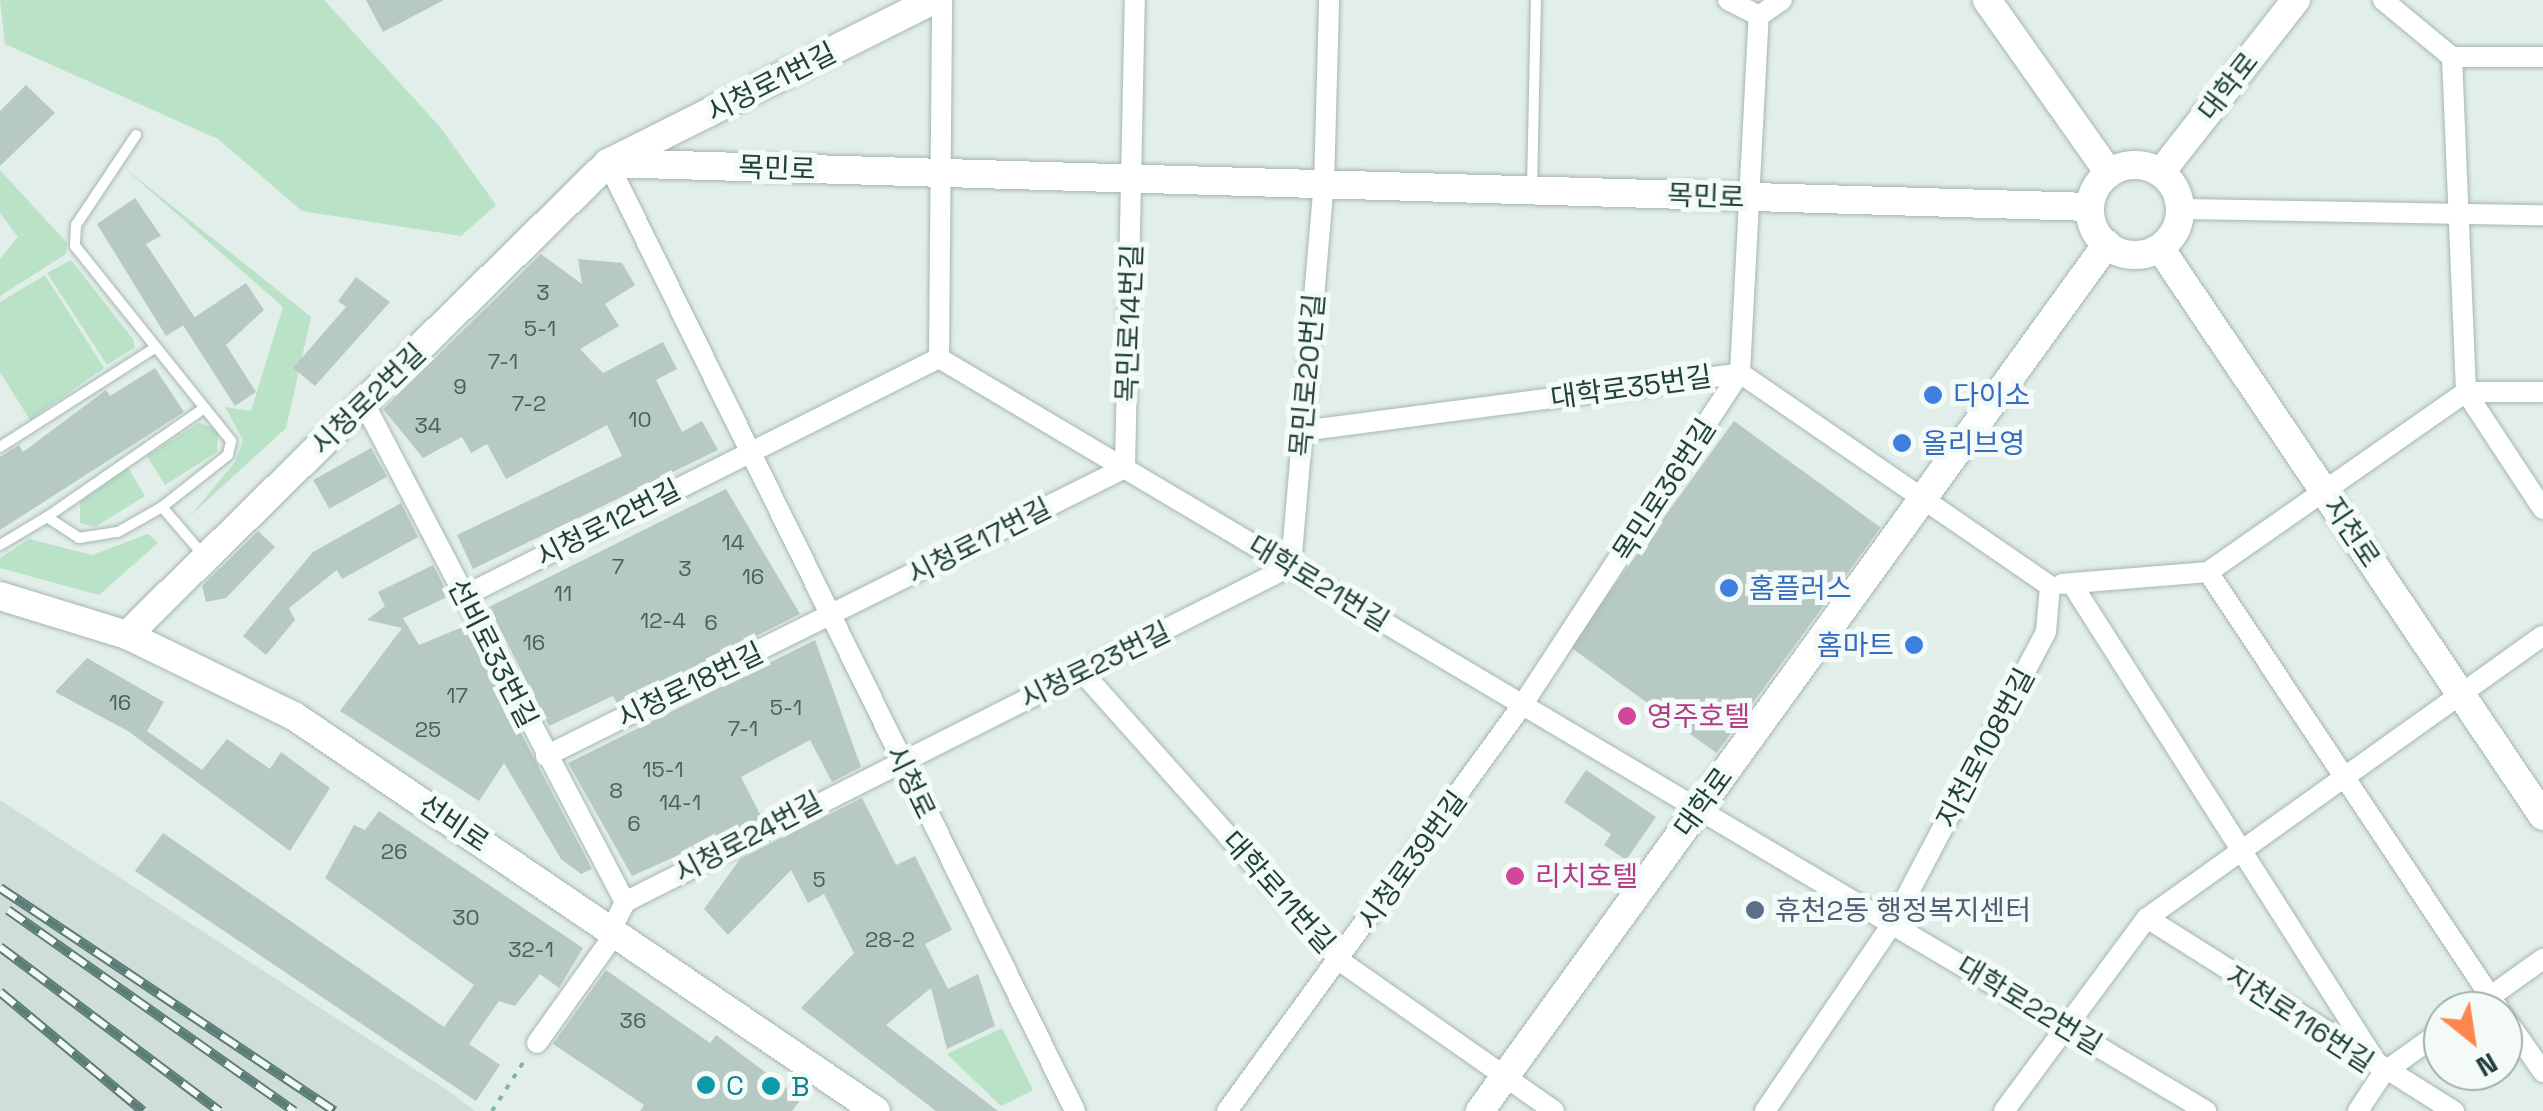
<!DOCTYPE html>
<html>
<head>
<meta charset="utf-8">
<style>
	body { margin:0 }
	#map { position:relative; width:2543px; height:1111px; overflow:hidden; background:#e2eeea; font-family:"Space Grotesk","Noto Sans KR",sans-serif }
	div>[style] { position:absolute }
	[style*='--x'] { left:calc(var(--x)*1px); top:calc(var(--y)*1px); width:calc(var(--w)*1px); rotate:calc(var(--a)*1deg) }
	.built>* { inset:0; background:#d0ded9 }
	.green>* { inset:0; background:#b9e2c7 }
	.building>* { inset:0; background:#b7c9c3; transform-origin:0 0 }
	.path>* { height:4px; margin-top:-2px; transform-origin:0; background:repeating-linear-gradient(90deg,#7fb5a8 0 5px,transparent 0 13px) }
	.roads { filter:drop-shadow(0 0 2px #a4b7b2) drop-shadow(0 0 2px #a4b7b2) }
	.lane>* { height:10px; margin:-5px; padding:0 5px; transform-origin:5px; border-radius:5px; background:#fff }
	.street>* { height:20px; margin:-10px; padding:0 10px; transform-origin:10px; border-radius:10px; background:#fff }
	.secondary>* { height:28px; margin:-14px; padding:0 14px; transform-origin:14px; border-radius:14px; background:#fff }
	.secondary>.ring { margin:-14px; padding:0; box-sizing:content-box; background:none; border:28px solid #fff; border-radius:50% }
	.rail>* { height:10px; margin-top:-5px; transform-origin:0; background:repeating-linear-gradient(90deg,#f3faf7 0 19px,#5a7d76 0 38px); box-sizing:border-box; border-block:2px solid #5a7d76 }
	.dots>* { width:28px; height:28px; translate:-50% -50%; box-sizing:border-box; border:5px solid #f3faf7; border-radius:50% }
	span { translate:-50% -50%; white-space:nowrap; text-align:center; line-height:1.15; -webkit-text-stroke:10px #f3faf7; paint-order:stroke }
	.number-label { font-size:22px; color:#46635d }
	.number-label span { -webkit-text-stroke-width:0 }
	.street-label { font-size:28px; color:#20413b }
	.shop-label { font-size:28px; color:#366cbe }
	.left { translate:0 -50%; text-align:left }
	.right { translate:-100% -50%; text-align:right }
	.hotel-label { font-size:28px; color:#b23c85 }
	.service-label { font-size:28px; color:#4e5e75 }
	.culture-label { font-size:28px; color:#0d838f }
	.north { position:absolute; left:2423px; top:991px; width:100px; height:100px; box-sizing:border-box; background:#f3faf7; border:2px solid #9fb0ac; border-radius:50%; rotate:150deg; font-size:28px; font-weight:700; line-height:40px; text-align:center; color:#20413b }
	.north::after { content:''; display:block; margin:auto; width:35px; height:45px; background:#ff874f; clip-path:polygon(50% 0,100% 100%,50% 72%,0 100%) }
</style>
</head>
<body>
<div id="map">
	<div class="built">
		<i style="clip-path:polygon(0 800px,450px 1092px,475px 1111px,0 1111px)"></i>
	</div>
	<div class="green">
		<i style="clip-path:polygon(0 0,324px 0,440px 127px,496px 205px,461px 236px,302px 211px,218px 139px,5px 44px)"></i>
		<i style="clip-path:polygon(122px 166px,311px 317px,286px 428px,190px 516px,235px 462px,243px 440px,225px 407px,251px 411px,283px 307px)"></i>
		<i style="clip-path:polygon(0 170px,67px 243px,66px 254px,0 296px,0 259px,18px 237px,0 213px)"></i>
		<i style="clip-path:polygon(71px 260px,133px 339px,135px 347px,107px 365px,47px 273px)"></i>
		<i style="clip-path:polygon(45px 275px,104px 368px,30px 420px,0 372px,0 302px)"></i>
		<i style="clip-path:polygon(199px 423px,218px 429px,217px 452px,165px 485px,147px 456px)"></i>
		<i style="clip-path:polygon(128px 468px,145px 496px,95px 527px,80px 523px,80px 502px)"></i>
		<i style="clip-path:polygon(148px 534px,158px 543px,99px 595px,0 568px,0 558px,29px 539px,92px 555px)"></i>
		<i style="clip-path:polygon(1002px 1028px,1033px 1090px,1001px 1106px,947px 1054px)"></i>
	</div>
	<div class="building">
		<i style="clip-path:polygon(366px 0,444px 0,383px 32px)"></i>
		<i style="clip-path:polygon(26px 85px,55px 113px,0 166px,0 111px)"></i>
		<i style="clip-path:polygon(135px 198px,161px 236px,146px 244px,195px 318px,166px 336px,97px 224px)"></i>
		<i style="clip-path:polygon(541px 254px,582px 284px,578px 259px,622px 263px,635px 285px,605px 304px,619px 326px,580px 349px,603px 373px,663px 342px,677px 369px,656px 380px,682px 432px,702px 421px,718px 450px,473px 569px,457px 535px,622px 456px,607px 425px,506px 479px,487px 444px,471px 453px,462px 437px,423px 458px,383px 409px)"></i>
		<i style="clip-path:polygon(356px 277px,390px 302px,315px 386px,293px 368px,346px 307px,338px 301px)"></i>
		<i style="clip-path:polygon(246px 283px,264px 310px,226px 345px,256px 392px,235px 406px,183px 325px)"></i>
		<i style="clip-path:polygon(155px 368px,184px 412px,0 530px,0 457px,19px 445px,23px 452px,106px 390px,110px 396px)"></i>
		<i style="left:1734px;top:421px;width:181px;height:279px;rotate:36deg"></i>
		<i style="left:371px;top:448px;width:33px;height:66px;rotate:61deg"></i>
		<i style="clip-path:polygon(726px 489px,800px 614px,618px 705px,613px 696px,549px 726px,489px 607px)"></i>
		<i style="clip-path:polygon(401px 503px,418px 537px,342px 579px,337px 570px,289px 608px,295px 620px,266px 655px,243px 636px,313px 552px)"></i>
		<i style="clip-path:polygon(258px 531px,275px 547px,226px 598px,206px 602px,202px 586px)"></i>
		<i style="clip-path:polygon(433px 565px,449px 596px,403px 618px,419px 645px,465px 626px,592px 869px,581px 874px,561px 859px,504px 763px,479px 801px,340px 711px,402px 628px,367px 620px,385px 606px,378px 592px)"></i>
		<i style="clip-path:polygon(815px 640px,861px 767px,832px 782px,810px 740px,741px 777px,762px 818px,632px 876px,568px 763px)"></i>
		<i style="clip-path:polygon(87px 658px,164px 702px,147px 731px,202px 770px,227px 739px,270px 769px,281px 752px,330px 788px,290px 851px,128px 731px,55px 692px)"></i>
		<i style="clip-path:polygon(1586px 770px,1656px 817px,1626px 860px,1604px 845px,1611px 834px,1564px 802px)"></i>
		<i style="clip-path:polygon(862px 798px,896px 865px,915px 856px,952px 930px,925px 944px,948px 989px,978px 974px,995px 1026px,947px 1049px,931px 988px,886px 1025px,998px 1111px,936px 1111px,801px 1008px,854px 953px,824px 894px,808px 903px,791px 870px,728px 935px,704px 909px,740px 859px)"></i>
		<i style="clip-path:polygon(379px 811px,583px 948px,559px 988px,540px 974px,515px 1006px,499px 1001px,469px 1044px,500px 1065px,476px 1101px,135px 871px,163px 833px,444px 1027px,474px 985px,325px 878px,354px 825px,365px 830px)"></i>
		<i style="clip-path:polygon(606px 970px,710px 1043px,716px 1035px,801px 1099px,792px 1111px,640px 1111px,644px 1105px,553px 1044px)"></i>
	</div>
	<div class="path">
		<i style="--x:492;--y:1111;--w:63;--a:-57.3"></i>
	</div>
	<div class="roads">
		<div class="lane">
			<i style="--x:136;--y:135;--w:108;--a:123.7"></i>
			<i style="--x:76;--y:225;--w:21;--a:93"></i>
			<i style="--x:75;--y:246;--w:250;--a:51.3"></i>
			<i style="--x:231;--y:441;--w:14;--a:102"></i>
			<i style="--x:228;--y:455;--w:84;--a:141.8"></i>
			<i style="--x:162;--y:507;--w:66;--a:49.3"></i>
			<i style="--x:1532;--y:189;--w:189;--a:-88.8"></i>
			<i style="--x:0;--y:447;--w:184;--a:-32.6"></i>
			<i style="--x:47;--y:517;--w:190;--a:-34.7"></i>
			<i style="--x:0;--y:545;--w:55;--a:-30.8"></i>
			<i style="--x:47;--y:517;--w:38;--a:33"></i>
			<i style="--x:79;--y:538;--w:39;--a:-9"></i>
			<i style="--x:118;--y:532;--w:51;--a:-29.6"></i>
		</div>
		<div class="street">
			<i style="--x:1728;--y:0;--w:35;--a:27"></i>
			<i style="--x:2383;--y:0;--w:89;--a:39.6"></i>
			<i style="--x:2452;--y:57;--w:91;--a:0"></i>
			<i style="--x:1759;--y:16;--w:28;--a:-35"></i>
			<i style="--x:2452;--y:57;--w:335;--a:87.6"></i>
			<i style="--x:2466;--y:392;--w:140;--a:56.7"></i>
			<i style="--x:608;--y:163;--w:1057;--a:63.77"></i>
			<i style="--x:2182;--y:209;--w:361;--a:1"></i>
			<i style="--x:939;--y:358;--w:1474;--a:30.72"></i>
			<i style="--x:939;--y:358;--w:358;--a:-89.5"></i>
			<i style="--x:364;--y:403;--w:563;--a:62.39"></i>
			<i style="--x:1302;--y:431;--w:442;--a:-7.5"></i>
			<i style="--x:1740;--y:373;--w:376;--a:34.5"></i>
			<i style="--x:2208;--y:572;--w:527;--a:56.37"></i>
			<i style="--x:2062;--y:584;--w:146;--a:-4.7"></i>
			<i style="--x:2208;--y:572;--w:315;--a:-34.9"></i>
			<i style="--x:2466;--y:392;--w:77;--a:0"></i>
			<i style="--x:2072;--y:584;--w:580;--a:57.54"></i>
			<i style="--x:464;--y:596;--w:531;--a:-26.61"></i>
			<i style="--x:1083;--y:673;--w:386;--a:48.3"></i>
			<i style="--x:1340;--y:961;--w:261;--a:35"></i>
			<i style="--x:546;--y:756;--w:647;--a:-26.45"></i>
			<i style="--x:1125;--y:468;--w:468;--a:-88.8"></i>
			<i style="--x:2147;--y:918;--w:363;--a:32.2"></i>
			<i style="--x:612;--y:928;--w:29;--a:-63"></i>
			<i style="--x:625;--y:902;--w:746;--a:-26.77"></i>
			<i style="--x:1291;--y:566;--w:383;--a:-85.1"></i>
			<i style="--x:1324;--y:184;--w:184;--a:-88.4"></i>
			<i style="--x:2470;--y:1011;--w:90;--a:-35.5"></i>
			<i style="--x:2503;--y:1015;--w:70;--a:54.9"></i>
			<i style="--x:537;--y:1043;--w:138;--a:-54.5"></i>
			<i style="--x:1227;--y:1111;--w:503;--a:-53.97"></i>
			<i style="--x:1523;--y:704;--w:396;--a:-56.8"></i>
			<i style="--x:1740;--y:373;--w:358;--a:-87"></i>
			<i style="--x:1765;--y:1111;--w:226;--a:-55.8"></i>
			<i style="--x:1892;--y:924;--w:330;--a:-62.2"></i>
			<i style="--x:2046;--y:632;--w:46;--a:-85"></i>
			<i style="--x:2004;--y:1111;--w:240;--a:-53.5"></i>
			<i style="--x:2147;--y:918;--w:486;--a:-35.5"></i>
			<i style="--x:2358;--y:1111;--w:45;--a:-56.7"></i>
			<i style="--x:2383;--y:1073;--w:74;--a:-35.6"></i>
		</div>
		<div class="secondary">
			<i style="--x:1987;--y:0;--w:212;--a:54.8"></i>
			<i style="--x:608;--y:163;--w:1482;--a:1.7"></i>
			<i class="ring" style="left:2090px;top:165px;width:62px;height:62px"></i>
			<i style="--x:2161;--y:172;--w:219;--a:-51.9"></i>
			<i style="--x:2160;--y:248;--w:685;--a:56.01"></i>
			<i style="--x:0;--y:596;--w:133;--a:17.1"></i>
			<i style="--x:127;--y:635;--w:186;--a:25.9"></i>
			<i style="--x:294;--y:716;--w:703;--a:34.16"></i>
			<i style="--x:127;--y:635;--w:674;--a:-44.46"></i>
			<i style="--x:608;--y:163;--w:364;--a:-26.6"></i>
			<i style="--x:1480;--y:1111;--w:1070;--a:-54.13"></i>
		</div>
	</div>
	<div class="rail">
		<i style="--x:0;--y:888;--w:402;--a:33.7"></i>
		<i style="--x:8;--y:910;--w:350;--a:35.1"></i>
		<i style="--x:0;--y:947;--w:274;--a:36.8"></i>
		<i style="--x:0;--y:992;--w:186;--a:39.8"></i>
	</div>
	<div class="dots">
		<i style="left:1933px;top:395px;background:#3f7fe0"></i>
		<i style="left:1902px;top:443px;background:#3f7fe0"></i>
		<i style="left:1729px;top:588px;background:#3f7fe0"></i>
		<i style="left:1914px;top:645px;background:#3f7fe0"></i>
		<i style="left:1627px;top:716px;background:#d1479c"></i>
		<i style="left:1515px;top:876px;background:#d1479c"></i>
		<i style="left:1755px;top:910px;background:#5c6f8a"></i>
		<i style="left:706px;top:1085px;background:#0f9aa8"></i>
		<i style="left:771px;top:1086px;background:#0f9aa8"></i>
	</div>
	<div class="number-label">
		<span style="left:543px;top:293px">3</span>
		<span style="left:540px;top:329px">5-1</span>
		<span style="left:503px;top:362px">7-1</span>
		<span style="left:460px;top:387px">9</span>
		<span style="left:529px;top:404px">7-2</span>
		<span style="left:640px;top:420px">10</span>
		<span style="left:428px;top:426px">34</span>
		<span style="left:733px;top:543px">14</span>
		<span style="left:618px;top:567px">7</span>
		<span style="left:685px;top:569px">3</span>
		<span style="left:753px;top:577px">16</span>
		<span style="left:563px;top:594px">11</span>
		<span style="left:663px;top:621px">12-4</span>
		<span style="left:711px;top:623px">6</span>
		<span style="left:534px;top:643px">16</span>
		<span style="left:457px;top:696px">17</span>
		<span style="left:120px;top:703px">16</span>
		<span style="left:786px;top:708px">5-1</span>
		<span style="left:743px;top:729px">7-1</span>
		<span style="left:428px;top:730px">25</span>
		<span style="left:663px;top:770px">15-1</span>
		<span style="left:616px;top:791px">8</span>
		<span style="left:680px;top:803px">14-1</span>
		<span style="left:634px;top:824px">6</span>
		<span style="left:394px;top:852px">26</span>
		<span style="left:819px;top:880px">5</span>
		<span style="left:466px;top:918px">30</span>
		<span style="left:890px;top:940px">28-2</span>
		<span style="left:531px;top:950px">32-1</span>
		<span style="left:633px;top:1021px">36</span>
	</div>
	<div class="street-label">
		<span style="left:771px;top:82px;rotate:-27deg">시청로1번길</span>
		<span style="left:2228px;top:86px;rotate:-52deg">대학로</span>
		<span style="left:777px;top:168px;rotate:2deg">목민로</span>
		<span style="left:1706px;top:196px;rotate:2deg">목민로</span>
		<span style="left:1129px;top:323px;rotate:-88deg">목민로14번길</span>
		<span style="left:1307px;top:375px;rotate:-85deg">목민로20번길</span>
		<span style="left:1631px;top:387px;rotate:-8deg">대학로35번길</span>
		<span style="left:368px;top:399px;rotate:-44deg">시청로2번길</span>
		<span style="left:1664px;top:490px;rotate:-57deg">목민로36번길</span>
		<span style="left:608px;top:523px;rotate:-27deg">시청로12번길</span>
		<span style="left:2352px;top:532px;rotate:56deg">지천로</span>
		<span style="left:979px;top:541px;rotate:-27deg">시청로17번길</span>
		<span style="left:1319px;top:583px;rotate:31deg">대학로21번길</span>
		<span style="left:493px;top:653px;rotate:63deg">선비로33번길</span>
		<span style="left:1095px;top:665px;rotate:-26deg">시청로23번길</span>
		<span style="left:690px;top:685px;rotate:-26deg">시청로18번길</span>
		<span style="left:1985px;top:748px;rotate:-62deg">지천로108번길</span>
		<span style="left:911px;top:782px;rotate:64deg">시청로</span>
		<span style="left:1703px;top:802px;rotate:-54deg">대학로</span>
		<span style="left:454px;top:823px;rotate:34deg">선비로</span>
		<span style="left:748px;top:837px;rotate:-28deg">시청로24번길</span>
		<span style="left:1412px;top:860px;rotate:-54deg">시청로39번길</span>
		<span style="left:1279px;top:892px;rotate:48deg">대학로11번길</span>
		<span style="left:2030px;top:1005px;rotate:31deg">대학로22번길</span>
		<span style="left:2300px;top:1019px;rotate:33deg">지천로116번길</span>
	</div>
	<div class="shop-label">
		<span class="left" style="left:1953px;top:395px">다이소</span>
		<span class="left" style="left:1922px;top:443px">올리브영</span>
		<span class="left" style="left:1749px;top:588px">홈플러스</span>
		<span class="right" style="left:1894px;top:645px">홈마트</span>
	</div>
	<div class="hotel-label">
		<span class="left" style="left:1647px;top:716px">영주호텔</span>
		<span class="left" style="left:1535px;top:876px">리치호텔</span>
	</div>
	<div class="service-label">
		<span class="left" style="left:1775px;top:910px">휴천2동 행정복지센터</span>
	</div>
	<div class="culture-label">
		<span class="left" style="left:726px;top:1085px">C</span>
		<span class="left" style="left:791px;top:1086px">B</span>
	</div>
	<div class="north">N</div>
</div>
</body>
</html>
